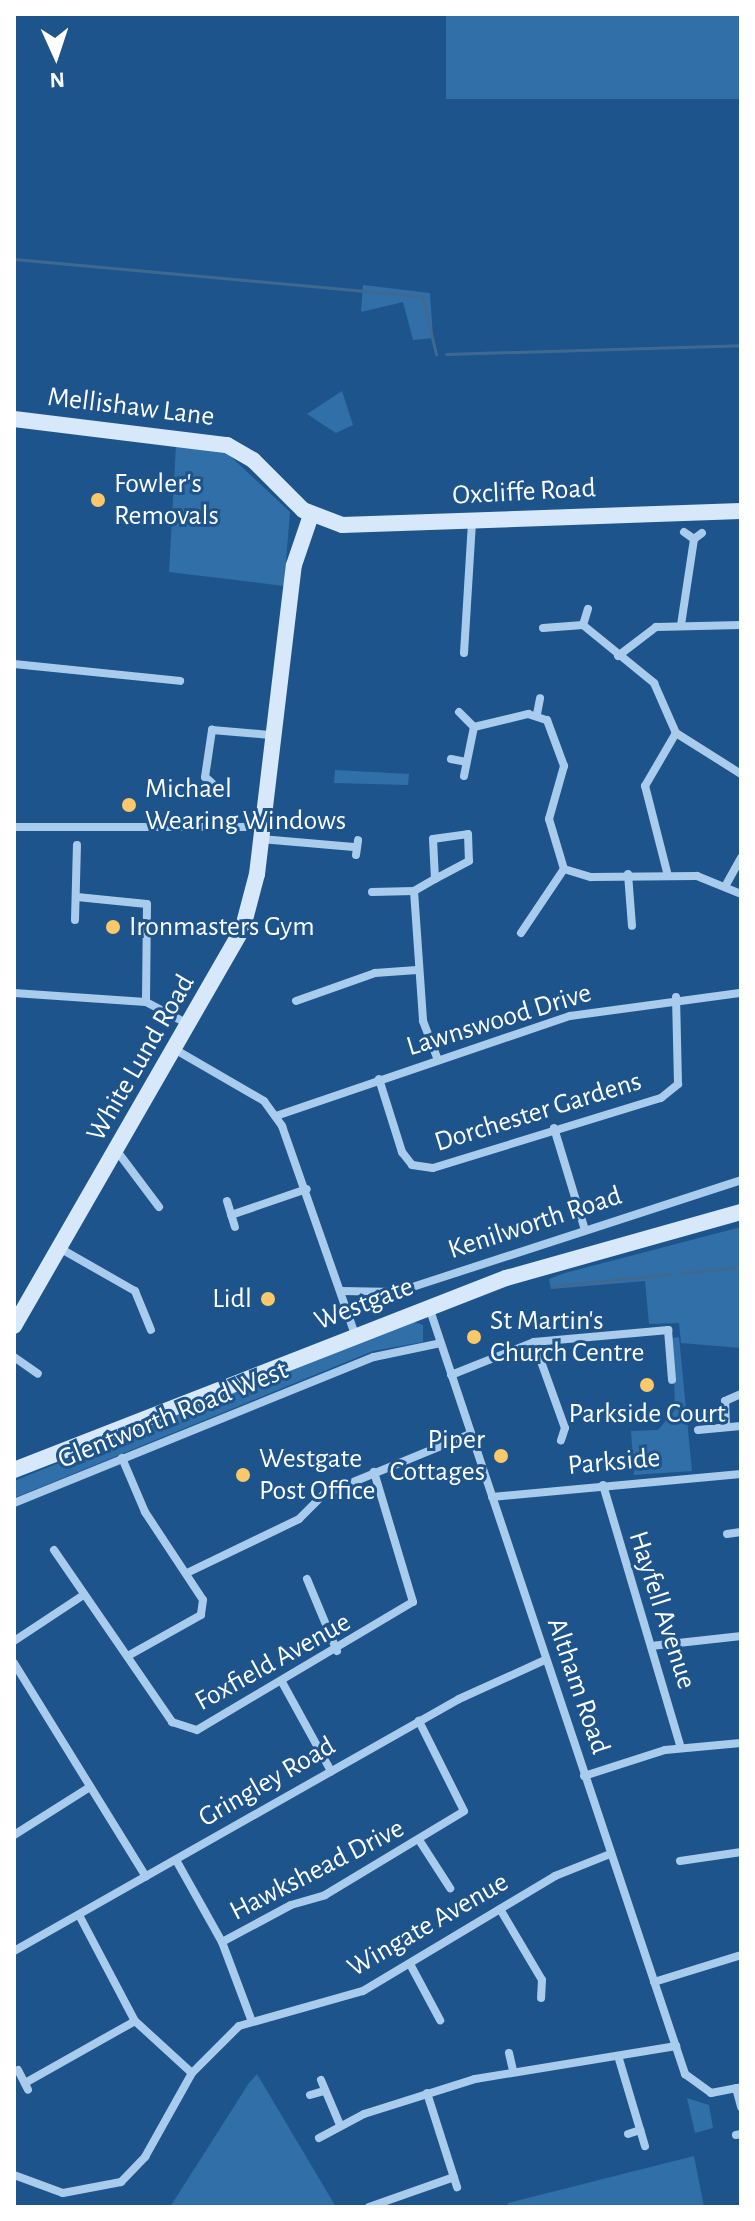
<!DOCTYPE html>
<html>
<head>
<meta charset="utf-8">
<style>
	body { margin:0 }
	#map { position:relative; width:755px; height:2221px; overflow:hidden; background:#1e548c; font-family:"Alegreya Sans",sans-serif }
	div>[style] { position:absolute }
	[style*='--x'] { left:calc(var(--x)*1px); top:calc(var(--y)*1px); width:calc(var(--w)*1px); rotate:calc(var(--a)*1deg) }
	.green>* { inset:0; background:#316fa9; transform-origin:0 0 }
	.stream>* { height:3px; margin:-1.5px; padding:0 1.5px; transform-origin:1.5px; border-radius:1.5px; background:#416990 }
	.street>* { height:8px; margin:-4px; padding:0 4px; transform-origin:4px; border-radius:4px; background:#aaccec }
	.secondary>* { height:16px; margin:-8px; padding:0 8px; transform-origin:8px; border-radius:8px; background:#d6e8f9 }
	.dots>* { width:22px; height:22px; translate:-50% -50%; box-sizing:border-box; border:4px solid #1e548c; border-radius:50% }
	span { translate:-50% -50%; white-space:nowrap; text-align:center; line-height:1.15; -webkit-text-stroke:6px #1e548c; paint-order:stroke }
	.street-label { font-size:28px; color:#fff }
	.poi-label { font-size:28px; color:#fff }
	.left { translate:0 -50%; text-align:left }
	.right { translate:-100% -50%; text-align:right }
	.frame { position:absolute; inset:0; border:16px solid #fff; pointer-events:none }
	.north { position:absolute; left:16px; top:16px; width:80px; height:80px; -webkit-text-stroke:6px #1e548c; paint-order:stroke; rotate:177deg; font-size:22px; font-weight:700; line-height:32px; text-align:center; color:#fff }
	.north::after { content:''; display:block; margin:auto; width:28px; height:36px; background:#fff; clip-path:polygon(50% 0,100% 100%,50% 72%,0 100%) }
</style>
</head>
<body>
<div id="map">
	<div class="green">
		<i style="left:446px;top:14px;width:295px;height:85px"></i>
		<i style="clip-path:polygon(363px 285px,430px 293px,433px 338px,413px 340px,403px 302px,361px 312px)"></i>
		<i style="clip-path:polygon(342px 391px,353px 425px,336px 433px,307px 414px)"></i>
		<i style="clip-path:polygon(176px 445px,228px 454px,290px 512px,284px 586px,169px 572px)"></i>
		<i style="clip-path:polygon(335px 770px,409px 774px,408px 785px,334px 783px)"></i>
		<i style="clip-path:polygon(741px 1227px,741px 1348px,681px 1343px,679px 1323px,649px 1324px,645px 1281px,551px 1289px,549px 1279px,565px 1273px)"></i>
		<i style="clip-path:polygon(411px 1321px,423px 1325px,423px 1342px,373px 1351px,14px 1498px,14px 1481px)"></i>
		<i style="clip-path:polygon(679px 1337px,692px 1471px,634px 1475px,631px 1431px,658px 1430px,675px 1410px,673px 1338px)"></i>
		<i style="clip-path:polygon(257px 2074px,336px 2207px,170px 2207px,249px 2083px)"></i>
		<i style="clip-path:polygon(687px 2098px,709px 2105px,713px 2128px,695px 2133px)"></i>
		<i style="clip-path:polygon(694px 2156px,704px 2207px,507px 2207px,508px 2203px)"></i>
	</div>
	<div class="stream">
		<i style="--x:14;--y:259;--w:410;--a:5.2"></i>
		<i style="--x:422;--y:296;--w:60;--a:76.4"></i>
		<i style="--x:446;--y:354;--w:295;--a:-1.7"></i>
		<i style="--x:681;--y:1273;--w:60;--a:-5.7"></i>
		<i style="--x:552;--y:1286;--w:119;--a:-5.8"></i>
	</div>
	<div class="street">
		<i style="--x:684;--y:532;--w:12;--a:35"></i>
		<i style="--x:583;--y:625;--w:17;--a:-73"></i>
		<i style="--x:681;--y:625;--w:87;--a:-81.4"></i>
		<i style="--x:694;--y:539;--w:10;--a:-37"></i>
		<i style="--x:543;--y:628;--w:40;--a:-4.3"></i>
		<i style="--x:583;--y:625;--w:92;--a:39.2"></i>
		<i style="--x:654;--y:683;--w:55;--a:66.3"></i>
		<i style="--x:464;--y:653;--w:132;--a:-86.5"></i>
		<i style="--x:618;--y:656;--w:48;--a:-37.3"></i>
		<i style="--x:656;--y:627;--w:85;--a:-1.3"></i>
		<i style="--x:14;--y:664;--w:167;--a:5.8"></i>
		<i style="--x:459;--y:712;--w:21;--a:45"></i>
		<i style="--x:537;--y:714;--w:16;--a:-79"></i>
		<i style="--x:676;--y:733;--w:77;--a:32.2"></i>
		<i style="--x:451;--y:759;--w:15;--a:11"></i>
		<i style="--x:464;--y:776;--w:50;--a:-78.5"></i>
		<i style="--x:474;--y:727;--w:56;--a:-13.5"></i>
		<i style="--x:528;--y:714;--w:20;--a:18"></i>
		<i style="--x:547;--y:720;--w:49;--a:69.7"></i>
		<i style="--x:564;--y:766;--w:55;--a:105.8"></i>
		<i style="--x:549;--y:819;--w:52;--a:73.3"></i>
		<i style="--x:212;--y:783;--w:9;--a:-139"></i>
		<i style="--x:205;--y:777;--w:48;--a:-81.5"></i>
		<i style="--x:212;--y:730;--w:58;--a:4.9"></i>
		<i style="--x:14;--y:827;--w:248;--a:0"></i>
		<i style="--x:261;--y:839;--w:93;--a:4.9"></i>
		<i style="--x:356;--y:855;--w:15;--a:-82"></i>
		<i style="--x:564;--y:869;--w:28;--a:17"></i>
		<i style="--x:591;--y:877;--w:106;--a:-0.5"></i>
		<i style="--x:697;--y:876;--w:48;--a:22.2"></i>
		<i style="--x:667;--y:872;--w:89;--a:-104.3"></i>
		<i style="--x:645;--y:786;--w:61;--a:-59.7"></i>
		<i style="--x:628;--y:874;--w:52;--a:85.6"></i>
		<i style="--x:727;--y:883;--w:29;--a:-61"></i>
		<i style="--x:414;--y:891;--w:130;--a:86"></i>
		<i style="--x:423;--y:1021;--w:42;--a:69"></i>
		<i style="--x:372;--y:892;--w:42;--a:-1.4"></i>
		<i style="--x:414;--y:891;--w:24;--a:-30"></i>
		<i style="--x:435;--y:879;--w:40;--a:-92.9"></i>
		<i style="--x:433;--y:839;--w:35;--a:-8"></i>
		<i style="--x:468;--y:834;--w:27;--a:88"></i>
		<i style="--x:469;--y:861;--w:38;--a:152"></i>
		<i style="--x:77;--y:897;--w:70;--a:5.7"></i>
		<i style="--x:147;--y:904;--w:98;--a:90.6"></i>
		<i style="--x:75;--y:920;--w:75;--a:-88.5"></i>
		<i style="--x:521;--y:933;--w:77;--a:-56.1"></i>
		<i style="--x:14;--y:993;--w:132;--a:3.9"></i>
		<i style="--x:146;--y:1002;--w:47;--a:27.6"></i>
		<i style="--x:296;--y:1001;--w:84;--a:-19.5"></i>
		<i style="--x:375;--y:973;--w:42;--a:-4.1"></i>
		<i style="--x:176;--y:1050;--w:102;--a:30.1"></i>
		<i style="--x:264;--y:1101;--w:31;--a:54"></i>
		<i style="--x:282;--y:1126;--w:221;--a:70.7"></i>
		<i style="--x:379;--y:1079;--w:77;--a:72.5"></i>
		<i style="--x:402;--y:1152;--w:16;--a:52"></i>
		<i style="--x:412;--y:1165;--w:21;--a:8"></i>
		<i style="--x:433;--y:1168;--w:239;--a:-17.1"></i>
		<i style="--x:661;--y:1098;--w:22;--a:-39"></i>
		<i style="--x:678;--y:1084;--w:87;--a:-91.3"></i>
		<i style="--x:276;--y:1116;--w:311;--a:-18.8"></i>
		<i style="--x:570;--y:1016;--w:173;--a:-7.7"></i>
		<i style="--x:554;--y:1128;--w:103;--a:73.1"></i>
		<i style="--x:117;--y:1151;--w:70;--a:53.1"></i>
		<i style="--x:227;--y:1201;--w:27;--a:73"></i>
		<i style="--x:231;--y:1215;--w:80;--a:-18.9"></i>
		<i style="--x:63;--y:1250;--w:83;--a:29.7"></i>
		<i style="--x:135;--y:1291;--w:42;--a:67.7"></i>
		<i style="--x:341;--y:1291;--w:56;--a:1"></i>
		<i style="--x:397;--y:1292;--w:362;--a:-18"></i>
		<i style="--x:429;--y:1307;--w:809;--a:71.54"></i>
		<i style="--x:685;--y:2074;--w:32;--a:36"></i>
		<i style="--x:711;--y:2093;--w:31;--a:-11"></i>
		<i style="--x:534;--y:1342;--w:91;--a:70.2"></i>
		<i style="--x:565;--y:1428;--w:13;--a:108"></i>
		<i style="--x:14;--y:1357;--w:29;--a:35"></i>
		<i style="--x:451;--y:1375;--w:89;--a:-21.7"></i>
		<i style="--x:534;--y:1342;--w:135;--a:-5.1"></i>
		<i style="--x:668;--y:1330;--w:50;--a:85.4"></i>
		<i style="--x:726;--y:1427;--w:26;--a:-92"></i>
		<i style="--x:725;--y:1401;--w:17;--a:-24"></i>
		<i style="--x:698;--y:1430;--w:43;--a:-5.3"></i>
		<i style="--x:122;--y:1458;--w:59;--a:66.9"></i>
		<i style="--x:145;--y:1512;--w:105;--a:56.6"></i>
		<i style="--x:203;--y:1600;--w:15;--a:98"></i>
		<i style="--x:201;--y:1615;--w:84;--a:150.7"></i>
		<i style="--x:603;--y:1485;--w:274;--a:73.5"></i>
		<i style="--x:492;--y:1497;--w:250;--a:-5.3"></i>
		<i style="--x:14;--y:1503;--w:388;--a:-22.1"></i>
		<i style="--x:374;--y:1357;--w:68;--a:-11.8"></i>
		<i style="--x:727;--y:1534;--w:14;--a:-8"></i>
		<i style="--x:54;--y:1550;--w:209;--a:55.5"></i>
		<i style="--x:172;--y:1722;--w:26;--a:18"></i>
		<i style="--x:197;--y:1730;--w:251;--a:-30.7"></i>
		<i style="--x:413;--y:1602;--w:136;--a:-106.7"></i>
		<i style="--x:189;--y:1572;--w:122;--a:-25.7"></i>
		<i style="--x:299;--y:1519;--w:35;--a:-45"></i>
		<i style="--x:324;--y:1494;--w:158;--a:-22.3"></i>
		<i style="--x:307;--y:1579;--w:78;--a:67.4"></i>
		<i style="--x:14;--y:1641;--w:82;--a:-33.5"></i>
		<i style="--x:651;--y:1646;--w:91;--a:-6.3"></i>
		<i style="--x:14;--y:1663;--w:251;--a:58.3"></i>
		<i style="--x:282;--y:1682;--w:102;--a:61.2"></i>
		<i style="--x:584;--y:1776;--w:85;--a:-17.8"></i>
		<i style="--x:665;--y:1750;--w:76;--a:-5.3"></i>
		<i style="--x:14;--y:1835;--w:90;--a:-32.3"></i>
		<i style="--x:421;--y:1843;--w:54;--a:57.2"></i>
		<i style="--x:176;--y:1860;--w:94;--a:60.7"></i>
		<i style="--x:222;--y:1942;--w:82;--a:69.4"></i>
		<i style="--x:680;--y:1861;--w:62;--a:-8.4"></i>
		<i style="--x:500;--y:1909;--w:82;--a:59.4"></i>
		<i style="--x:542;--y:1980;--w:18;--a:93"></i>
		<i style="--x:79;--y:1915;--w:120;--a:62.2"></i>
		<i style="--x:135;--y:2021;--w:77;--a:42.4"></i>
		<i style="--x:222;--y:1942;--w:78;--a:-28.2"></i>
		<i style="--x:291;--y:1905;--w:35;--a:-16"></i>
		<i style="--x:325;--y:1895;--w:162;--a:-31.1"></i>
		<i style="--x:464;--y:1811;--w:101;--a:-116.6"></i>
		<i style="--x:14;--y:1951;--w:511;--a:-29.52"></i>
		<i style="--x:459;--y:1699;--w:94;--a:-24.4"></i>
		<i style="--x:410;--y:1964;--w:64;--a:61.8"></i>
		<i style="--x:654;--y:1982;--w:91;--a:-17.2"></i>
		<i style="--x:509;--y:2053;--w:17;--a:77"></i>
		<i style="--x:619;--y:2059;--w:91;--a:73.4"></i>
		<i style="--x:18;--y:2070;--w:22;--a:63"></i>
		<i style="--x:321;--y:2080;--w:49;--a:67.1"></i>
		<i style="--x:25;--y:2083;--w:126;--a:-29.4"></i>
		<i style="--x:736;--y:2088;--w:20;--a:75"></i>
		<i style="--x:427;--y:2093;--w:99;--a:72.3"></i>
		<i style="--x:310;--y:2095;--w:15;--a:-16"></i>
		<i style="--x:628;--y:2134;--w:13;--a:-18"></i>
		<i style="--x:736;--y:2135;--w:5;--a:-11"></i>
		<i style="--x:319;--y:2138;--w:51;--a:-28.1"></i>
		<i style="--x:364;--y:2114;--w:116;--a:-17.5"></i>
		<i style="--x:475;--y:2079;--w:204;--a:-9.3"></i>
		<i style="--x:14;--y:2175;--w:52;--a:20.2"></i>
		<i style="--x:63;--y:2193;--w:59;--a:-10.7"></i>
		<i style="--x:121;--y:2182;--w:35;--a:-46"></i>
		<i style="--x:145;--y:2157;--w:96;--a:-60.8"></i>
		<i style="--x:192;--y:2073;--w:66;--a:-45"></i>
		<i style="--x:239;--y:2026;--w:129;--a:-15.8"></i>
		<i style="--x:363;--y:1991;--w:224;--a:-30.9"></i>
		<i style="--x:555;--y:1876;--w:59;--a:-21.8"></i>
		<i style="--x:369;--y:2207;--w:90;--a:-19.4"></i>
	</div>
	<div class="secondary">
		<i style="--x:14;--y:419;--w:215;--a:7"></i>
		<i style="--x:227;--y:445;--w:30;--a:30"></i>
		<i style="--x:253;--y:460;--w:71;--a:45"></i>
		<i style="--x:303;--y:510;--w:42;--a:21"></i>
		<i style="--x:342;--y:525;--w:399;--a:-2"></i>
		<i style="--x:14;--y:1326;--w:460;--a:-60.1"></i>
		<i style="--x:243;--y:927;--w:55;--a:-75.2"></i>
		<i style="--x:257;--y:874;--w:311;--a:-83.2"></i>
		<i style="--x:294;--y:565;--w:53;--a:-71.2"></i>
		<i style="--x:14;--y:1470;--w:528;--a:-21.32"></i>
		<i style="--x:506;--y:1278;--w:244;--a:-15.7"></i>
	</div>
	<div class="dots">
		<i style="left:98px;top:500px;background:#fbc869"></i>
		<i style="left:129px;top:805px;background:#fbc869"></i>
		<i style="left:113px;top:927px;background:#fbc869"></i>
		<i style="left:268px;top:1299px;background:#fbc869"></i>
		<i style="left:474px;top:1337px;background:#fbc869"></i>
		<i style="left:647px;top:1385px;background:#fbc869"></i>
		<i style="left:501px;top:1456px;background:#fbc869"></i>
		<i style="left:243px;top:1475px;background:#fbc869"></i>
	</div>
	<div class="street-label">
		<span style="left:131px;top:407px;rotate:7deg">Mellishaw Lane</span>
		<span style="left:524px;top:492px;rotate:-3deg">Oxcliffe Road</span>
		<span style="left:499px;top:1020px;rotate:-17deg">Lawnswood Drive</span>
		<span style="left:141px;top:1058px;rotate:-60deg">White Lund Road</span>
		<span style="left:538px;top:1112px;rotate:-17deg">Dorchester Gardens</span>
		<span style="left:535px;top:1223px;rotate:-18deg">Kenilworth Road</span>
		<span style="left:364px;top:1304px;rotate:-21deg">Westgate</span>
		<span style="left:173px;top:1415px;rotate:-22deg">Glentworth Road West</span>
		<span style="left:614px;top:1462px;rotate:-5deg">Parkside</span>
		<span style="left:662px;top:1610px;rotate:72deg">Hayfell Avenue</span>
		<span style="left:273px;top:1662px;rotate:-29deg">Foxfield Avenue</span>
		<span style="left:578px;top:1686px;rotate:71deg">Altham Road</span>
		<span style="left:267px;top:1782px;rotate:-30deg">Gringley Road</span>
		<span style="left:317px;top:1870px;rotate:-27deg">Hawkshead Drive</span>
		<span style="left:428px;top:1925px;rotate:-30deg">Wingate Avenue</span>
	</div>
	<div class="poi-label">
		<span class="left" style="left:114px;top:500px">Fowler's<br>Removals</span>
		<span class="left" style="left:145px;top:805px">Michael<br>Wearing Windows</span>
		<span class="left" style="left:129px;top:927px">Ironmasters Gym</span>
		<span class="right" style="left:252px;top:1299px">Lidl</span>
		<span class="left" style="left:490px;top:1337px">St Martin's<br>Church Centre</span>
		<span style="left:647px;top:1414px">Parkside Court</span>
		<span class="right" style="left:485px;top:1456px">Piper<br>Cottages</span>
		<span class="left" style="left:259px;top:1475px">Westgate<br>Post Office</span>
	</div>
	<div class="frame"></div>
	<div class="north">N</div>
</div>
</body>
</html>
